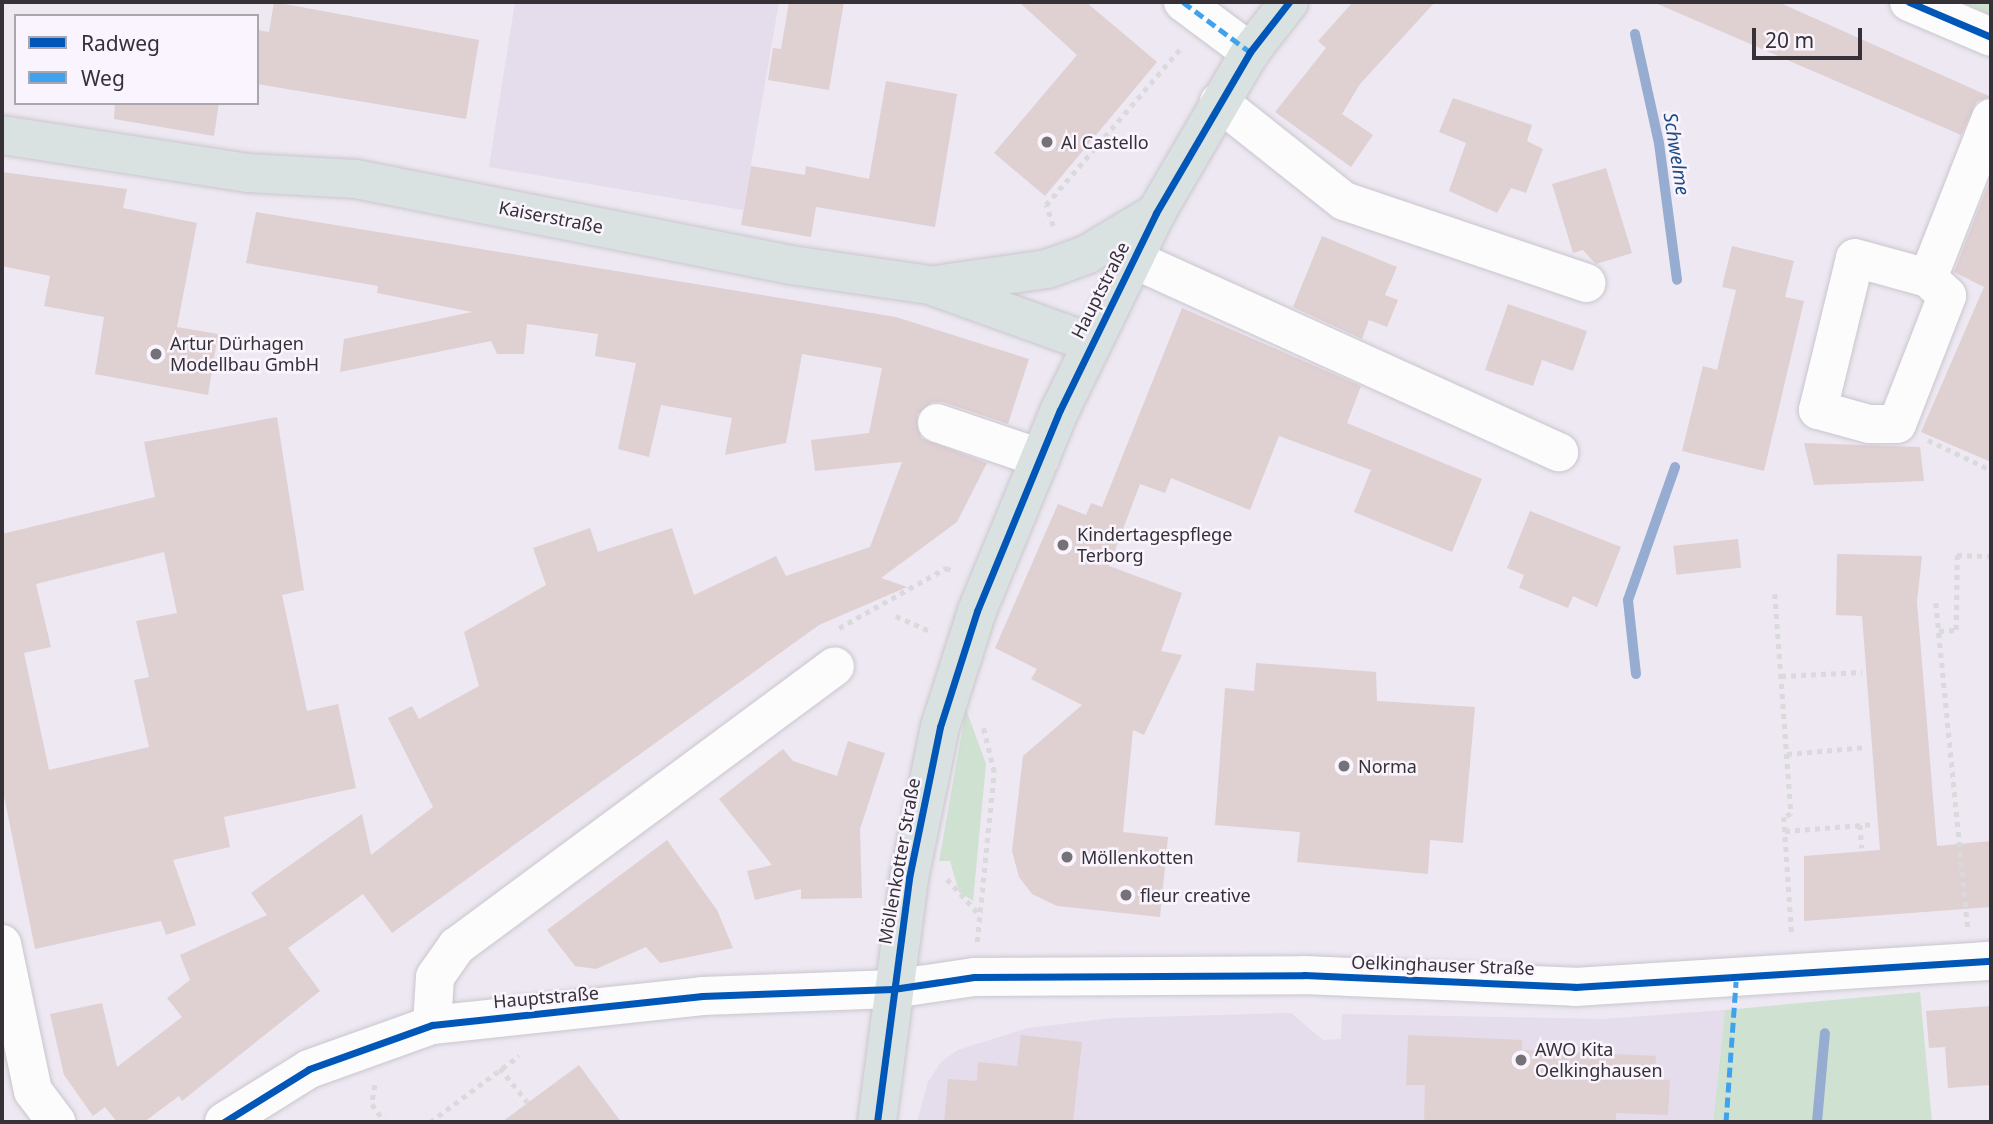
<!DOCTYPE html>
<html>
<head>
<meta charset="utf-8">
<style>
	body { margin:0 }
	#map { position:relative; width:1993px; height:1124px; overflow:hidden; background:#ede8f2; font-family:"Noto Sans",sans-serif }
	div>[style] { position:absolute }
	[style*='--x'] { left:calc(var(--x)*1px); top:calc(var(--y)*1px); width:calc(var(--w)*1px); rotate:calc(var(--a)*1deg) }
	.built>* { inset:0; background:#e5dcec }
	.green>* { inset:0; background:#cfe2d2 }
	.stream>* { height:10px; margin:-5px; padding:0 5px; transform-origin:5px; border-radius:5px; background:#96acd0 }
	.building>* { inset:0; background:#dfd0d2; transform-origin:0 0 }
	.path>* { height:4.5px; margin-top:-2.25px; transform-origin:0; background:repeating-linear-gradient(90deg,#dad9db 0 5px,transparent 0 10px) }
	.roads { filter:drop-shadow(0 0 2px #cac6cd) drop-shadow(0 0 2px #cac6cd) }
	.minor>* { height:38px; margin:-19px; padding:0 19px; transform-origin:19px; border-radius:19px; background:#fcfcfd }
	.major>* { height:38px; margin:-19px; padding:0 19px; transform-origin:19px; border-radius:19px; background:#d9e2e0 }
	.quiet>* { height:5px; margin-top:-2.5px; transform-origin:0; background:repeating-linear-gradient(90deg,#3ea3ec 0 10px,transparent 0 15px) }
	.cycleway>* { height:7px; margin:-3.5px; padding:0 3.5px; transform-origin:3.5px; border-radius:3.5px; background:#0057b8 }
	.dots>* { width:19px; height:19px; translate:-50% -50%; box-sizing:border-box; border:4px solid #f9f4fd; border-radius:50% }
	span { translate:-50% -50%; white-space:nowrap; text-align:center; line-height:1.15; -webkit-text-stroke:5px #f9f4fd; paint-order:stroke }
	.poi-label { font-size:18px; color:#353137 }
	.left { translate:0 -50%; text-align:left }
	.street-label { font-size:18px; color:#353137 }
	.water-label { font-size:19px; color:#1c4c86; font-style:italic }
	.frame { position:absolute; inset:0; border:4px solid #353137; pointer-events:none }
	.legend { position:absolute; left:14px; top:14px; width:245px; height:91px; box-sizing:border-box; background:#f9f4fd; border:2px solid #aba6ae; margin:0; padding:9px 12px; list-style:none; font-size:21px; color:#353137 }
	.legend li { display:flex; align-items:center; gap:14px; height:35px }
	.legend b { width:35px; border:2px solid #aba6ae }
	.scale { position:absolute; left:1752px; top:28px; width:110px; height:32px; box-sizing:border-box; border:4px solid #353137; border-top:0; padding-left:9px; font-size:21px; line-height:24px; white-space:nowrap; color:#353137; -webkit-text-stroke:5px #f9f4fd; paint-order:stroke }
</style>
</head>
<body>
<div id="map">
	<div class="built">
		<i style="clip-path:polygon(515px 2px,779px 2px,743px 210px,489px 167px)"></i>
		<i style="clip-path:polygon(1725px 1010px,1713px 1122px,917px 1122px,928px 1082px,941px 1062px,958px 1050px,1028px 1028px,1113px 1018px,1291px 1013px,1323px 1040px,1341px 1039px,1342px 1014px,1604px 1019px)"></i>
	</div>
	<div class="green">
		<i style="clip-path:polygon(1961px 2px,1991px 2px,1991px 15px)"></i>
		<i style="clip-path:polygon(966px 709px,986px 764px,973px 901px,959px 892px,950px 861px,939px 861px)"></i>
		<i style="clip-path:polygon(1920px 992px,1932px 1122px,1713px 1122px,1725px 1010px)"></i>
	</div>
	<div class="stream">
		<i style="--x:1635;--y:34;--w:112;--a:77.6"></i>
		<i style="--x:1659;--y:143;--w:138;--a:82.5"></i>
		<i style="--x:1636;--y:674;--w:74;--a:-96.2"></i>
		<i style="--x:1628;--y:600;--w:141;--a:-70.5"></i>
		<i style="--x:1817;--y:1122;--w:89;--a:-84.9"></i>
	</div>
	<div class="building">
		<i style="clip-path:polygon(274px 2px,479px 40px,466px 119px,257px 84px,257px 30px,269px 32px)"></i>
		<i style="clip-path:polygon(789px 2px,844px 2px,829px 90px,768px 80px,773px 48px,781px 49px)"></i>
		<i style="clip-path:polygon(1019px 2px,1086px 2px,1157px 62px,1045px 196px,994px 153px,1077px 55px)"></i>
		<i style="clip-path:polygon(1353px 2px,1435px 2px,1360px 84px,1342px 114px,1373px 135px,1351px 167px,1275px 112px,1326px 48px,1318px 41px)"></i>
		<i style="clip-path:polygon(1653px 2px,1778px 2px,1991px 97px,1977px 101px,1961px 135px)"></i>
		<i style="clip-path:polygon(886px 81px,957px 94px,935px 227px,816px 207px,811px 237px,741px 225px,751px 166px,805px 175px,806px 166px,869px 179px)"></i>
		<i style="clip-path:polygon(1453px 98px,1532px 125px,1527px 141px,1543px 149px,1526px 193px,1511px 188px,1497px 213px,1449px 191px,1466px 143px,1439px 132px)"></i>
		<i style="clip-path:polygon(115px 103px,219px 103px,214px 136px,114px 119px)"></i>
		<i style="clip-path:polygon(1606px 168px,1632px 253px,1596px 264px,1583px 250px,1573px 253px,1552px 184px)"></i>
		<i style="clip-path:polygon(2px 172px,127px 189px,123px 208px,197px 223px,177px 327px,218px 334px,208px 395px,95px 374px,104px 317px,44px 306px,50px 276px,2px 266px)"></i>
		<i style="clip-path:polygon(1991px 177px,1991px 462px,1921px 432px,1984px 287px,1954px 272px)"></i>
		<i style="clip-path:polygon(256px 212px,896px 317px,1029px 359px,1008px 424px,943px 402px,932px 402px,917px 415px,921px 438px,987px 463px,957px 522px,881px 578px,907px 587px,819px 625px,392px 933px,363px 894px,288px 948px,320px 991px,182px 1101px,179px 1096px,144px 1122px,117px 1122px,105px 1107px,93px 1116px,64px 1075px,50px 1014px,102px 1003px,117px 1067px,182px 1017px,167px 998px,190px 980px,180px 955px,267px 915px,251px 893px,362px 814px,371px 855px,433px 807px,388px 718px,412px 706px,419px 719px,479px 686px,464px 632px,546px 585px,533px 548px,590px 528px,598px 552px,672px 528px,694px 595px,776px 556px,786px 576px,870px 547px,902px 462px,815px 471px,811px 440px,869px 433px,882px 368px,802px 354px,786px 443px,725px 455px,732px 418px,661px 405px,649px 457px,618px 449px,636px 363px,595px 356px,598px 334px,527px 324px,524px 354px,497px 354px,491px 341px,340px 372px,344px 339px,472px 312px,377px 293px,378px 286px,246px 263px)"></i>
		<i style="clip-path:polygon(1322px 236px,1397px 267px,1385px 295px,1398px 300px,1387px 327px,1369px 320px,1362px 339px,1293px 307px)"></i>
		<i style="clip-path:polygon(1732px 246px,1794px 261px,1785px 297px,1804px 301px,1764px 471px,1682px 451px,1703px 366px,1717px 370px,1727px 328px,1736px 290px,1722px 287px)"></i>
		<i style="clip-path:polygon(1508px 304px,1587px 331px,1573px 371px,1542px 360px,1533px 386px,1485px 370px)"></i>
		<i style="clip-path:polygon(1182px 308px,1361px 386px,1347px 423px,1482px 479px,1452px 552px,1354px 512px,1371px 470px,1279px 436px,1250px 510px,1171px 478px,1165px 493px,1140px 484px,1109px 566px,1182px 593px,1161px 651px,1182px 655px,1144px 735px,1133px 730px,1123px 832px,1168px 837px,1160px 917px,1057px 906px,1032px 894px,1019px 877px,1012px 851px,1023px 756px,1082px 705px,1031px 679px,1037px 669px,995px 648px,1058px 504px,1086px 515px,1091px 503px,1102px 507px)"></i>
		<i style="clip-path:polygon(evenodd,277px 417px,304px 590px,282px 595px,307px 711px,338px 704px,356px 788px,224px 817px,230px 847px,173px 860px,196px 925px,166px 935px,161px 921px,35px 949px,2px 786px,2px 534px,155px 497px,144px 442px,277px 417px,164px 552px,177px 613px,136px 621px,149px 677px,134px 680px,149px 747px,49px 770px,24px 653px,51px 647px,36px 584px,164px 552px)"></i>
		<i style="clip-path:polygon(1804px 443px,1920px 447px,1924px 481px,1814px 485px)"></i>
		<i style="clip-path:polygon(1530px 511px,1621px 547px,1597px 607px,1573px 596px,1568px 608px,1519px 588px,1524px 575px,1507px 568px)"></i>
		<i style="left:1738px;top:539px;width:29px;height:65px;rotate:84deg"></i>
		<i style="clip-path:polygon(1837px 554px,1922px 556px,1917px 602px,1937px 846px,1991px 841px,1991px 907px,1804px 921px,1804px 856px,1880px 850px,1862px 616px,1836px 615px)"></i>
		<i style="clip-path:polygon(1256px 663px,1376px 672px,1377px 701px,1475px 707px,1463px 843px,1430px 840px,1428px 874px,1297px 862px,1300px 832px,1215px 825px,1225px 688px,1254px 691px)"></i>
		<i style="clip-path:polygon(848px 741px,885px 753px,860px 829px,862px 898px,801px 899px,801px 889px,755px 900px,747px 871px,772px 865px,719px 799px,783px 749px,793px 761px,837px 776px)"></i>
		<i style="clip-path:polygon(667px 840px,717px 910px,733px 948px,660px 963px,646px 947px,596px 969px,575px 966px,547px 930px)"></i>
		<i style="clip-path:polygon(1991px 1006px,1991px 1085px,1948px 1088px,1945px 1047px,1929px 1048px,1926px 1011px)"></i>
		<i style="clip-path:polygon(1021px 1035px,1082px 1042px,1073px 1122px,944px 1122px,948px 1079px,977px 1081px,978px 1062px,1017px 1066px)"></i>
		<i style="clip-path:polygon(1408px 1035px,1522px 1040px,1522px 1050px,1656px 1056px,1655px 1079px,1670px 1080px,1668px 1115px,1616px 1113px,1616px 1122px,1424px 1122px,1425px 1085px,1406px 1085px)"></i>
		<i style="clip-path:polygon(579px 1065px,621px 1122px,502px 1122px)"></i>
	</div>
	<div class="path">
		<i style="--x:1053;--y:226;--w:22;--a:-108"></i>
		<i style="--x:1046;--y:205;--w:207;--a:-49.3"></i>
		<i style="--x:1928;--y:440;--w:70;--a:25.5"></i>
		<i style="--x:1775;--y:594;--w:221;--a:85.8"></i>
		<i style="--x:1791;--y:814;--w:8;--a:157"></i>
		<i style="--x:1784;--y:817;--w:120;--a:86.2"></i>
		<i style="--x:1936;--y:603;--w:326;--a:84.4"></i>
		<i style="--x:896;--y:616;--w:39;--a:24"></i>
		<i style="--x:839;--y:628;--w:123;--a:-29.3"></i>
		<i style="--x:946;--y:568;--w:9;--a:21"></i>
		<i style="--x:1939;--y:631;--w:17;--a:-3"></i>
		<i style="--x:1956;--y:630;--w:75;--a:-89.2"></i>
		<i style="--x:1957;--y:555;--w:34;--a:2"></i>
		<i style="--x:1781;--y:676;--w:81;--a:-2.8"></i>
		<i style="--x:1787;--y:754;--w:80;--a:-5"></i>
		<i style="--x:1860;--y:825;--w:23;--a:85"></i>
		<i style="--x:1785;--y:831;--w:90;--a:-4.4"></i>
		<i style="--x:947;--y:879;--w:47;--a:47.6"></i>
		<i style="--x:977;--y:942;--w:171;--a:-84.3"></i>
		<i style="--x:994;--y:772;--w:50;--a:-103.8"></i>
		<i style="--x:500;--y:1068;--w:46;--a:51.1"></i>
		<i style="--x:375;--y:1085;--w:19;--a:99"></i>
		<i style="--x:372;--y:1104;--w:22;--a:54"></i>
		<i style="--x:430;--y:1122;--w:111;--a:-36.6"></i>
	</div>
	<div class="roads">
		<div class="minor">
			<i style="--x:1183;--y:2;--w:84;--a:36.7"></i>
			<i style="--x:1909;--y:2;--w:89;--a:23.1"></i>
			<i style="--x:1219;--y:102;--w:159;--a:38.4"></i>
			<i style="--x:1344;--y:201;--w:256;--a:18.7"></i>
			<i style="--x:1855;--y:258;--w:76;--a:15.3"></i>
			<i style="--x:1928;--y:278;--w:26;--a:43"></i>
			<i style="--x:1947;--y:296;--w:137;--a:111.3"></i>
			<i style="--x:1897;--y:424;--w:28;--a:180"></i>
			<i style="--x:1869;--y:424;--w:53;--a:-164.6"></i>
			<i style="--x:1818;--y:410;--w:156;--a:-76.3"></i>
			<i style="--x:1133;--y:259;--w:468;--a:24.4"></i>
			<i style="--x:1928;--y:278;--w:172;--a:-68.5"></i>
			<i style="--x:937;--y:423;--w:109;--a:18.8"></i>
			<i style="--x:2;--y:944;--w:150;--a:78.1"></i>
			<i style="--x:33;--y:1091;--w:39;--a:53"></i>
			<i style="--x:432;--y:1025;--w:48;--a:-86.4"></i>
			<i style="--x:435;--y:977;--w:38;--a:-55"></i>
			<i style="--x:457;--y:946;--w:470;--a:-36.5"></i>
			<i style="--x:224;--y:1122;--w:100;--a:-31.9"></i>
			<i style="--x:309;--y:1069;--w:131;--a:-19.7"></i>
			<i style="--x:432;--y:1025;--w:272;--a:-6.1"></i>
			<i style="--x:702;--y:996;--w:191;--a:-2.1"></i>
			<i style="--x:893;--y:989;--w:82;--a:-8.4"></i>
			<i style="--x:974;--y:977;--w:330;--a:-0.3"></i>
			<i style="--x:1304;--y:975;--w:271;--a:2.5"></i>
			<i style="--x:1575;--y:987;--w:417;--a:-3.6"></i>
		</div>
		<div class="major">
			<i style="--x:2;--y:135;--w:249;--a:8.8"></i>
			<i style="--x:248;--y:173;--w:108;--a:3.2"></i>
			<i style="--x:356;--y:179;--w:443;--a:11.2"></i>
			<i style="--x:791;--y:265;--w:140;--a:8.2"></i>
			<i style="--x:930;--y:285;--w:171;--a:19.8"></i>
			<i style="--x:942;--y:284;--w:106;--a:-8.1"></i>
			<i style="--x:1047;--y:269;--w:41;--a:-19.7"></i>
			<i style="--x:1086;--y:255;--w:82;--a:-31"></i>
			<i style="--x:877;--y:1122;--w:246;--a:-82.5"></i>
			<i style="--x:909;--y:878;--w:154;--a:-78.4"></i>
			<i style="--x:940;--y:727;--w:122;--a:-72.3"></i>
			<i style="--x:977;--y:611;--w:217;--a:-67.6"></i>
			<i style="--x:1060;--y:410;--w:219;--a:-64"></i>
			<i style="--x:1156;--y:213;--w:186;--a:-59.7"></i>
			<i style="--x:1250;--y:52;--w:63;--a:-52"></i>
		</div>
	</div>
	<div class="quiet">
		<i style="--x:1183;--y:2;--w:84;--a:36.7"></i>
		<i style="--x:1726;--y:1122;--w:141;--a:-85.9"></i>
	</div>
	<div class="cycleway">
		<i style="--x:1909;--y:2;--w:89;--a:23.1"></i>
		<i style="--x:224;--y:1122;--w:100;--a:-31.9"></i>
		<i style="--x:309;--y:1069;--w:131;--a:-19.7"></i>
		<i style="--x:432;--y:1025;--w:272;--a:-6.1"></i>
		<i style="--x:702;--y:996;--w:191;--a:-2.1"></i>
		<i style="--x:893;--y:989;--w:82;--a:-8.4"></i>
		<i style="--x:974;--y:977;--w:330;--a:-0.3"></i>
		<i style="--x:1304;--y:975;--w:271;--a:2.5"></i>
		<i style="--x:1575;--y:987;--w:417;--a:-3.6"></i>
		<i style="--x:877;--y:1122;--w:246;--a:-82.5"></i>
		<i style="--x:909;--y:878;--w:154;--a:-78.4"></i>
		<i style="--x:940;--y:727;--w:122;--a:-72.3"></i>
		<i style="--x:977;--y:611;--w:217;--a:-67.6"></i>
		<i style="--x:1060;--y:410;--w:219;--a:-64"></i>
		<i style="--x:1156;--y:213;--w:186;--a:-59.7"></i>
		<i style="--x:1250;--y:52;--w:63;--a:-52"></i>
	</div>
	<div class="dots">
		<i style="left:1047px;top:142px;background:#757178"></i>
		<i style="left:156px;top:354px;background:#757178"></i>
		<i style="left:1063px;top:545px;background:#757178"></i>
		<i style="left:1344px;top:766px;background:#757178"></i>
		<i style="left:1067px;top:857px;background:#757178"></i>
		<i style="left:1126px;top:895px;background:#757178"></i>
		<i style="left:1521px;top:1060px;background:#757178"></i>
	</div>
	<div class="poi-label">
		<span class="left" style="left:1061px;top:142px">Al Castello</span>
		<span class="left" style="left:170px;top:354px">Artur Dürhagen<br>Modellbau GmbH</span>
		<span class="left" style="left:1077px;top:545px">Kindertagespflege<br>Terborg</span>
		<span class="left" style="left:1358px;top:766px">Norma</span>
		<span class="left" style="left:1081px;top:857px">Möllenkotten</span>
		<span class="left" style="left:1140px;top:895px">fleur creative</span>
		<span class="left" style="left:1535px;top:1060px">AWO Kita<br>Oelkinghausen</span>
	</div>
	<div class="street-label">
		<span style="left:551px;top:217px;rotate:11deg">Kaiserstraße</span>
		<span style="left:1100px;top:290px;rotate:-63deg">Hauptstraße</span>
		<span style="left:899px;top:861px;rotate:-80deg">Möllenkotter Straße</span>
		<span style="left:1443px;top:965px;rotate:2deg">Oelkinghauser Straße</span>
		<span style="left:546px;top:997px;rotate:-5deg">Hauptstraße</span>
	</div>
	<div class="water-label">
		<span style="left:1676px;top:154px;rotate:81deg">Schwelme</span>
	</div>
	<div class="frame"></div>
	<ul class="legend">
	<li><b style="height:9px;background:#0057b8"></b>Radweg</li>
	<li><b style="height:9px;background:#3ea3ec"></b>Weg</li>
	</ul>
	<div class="scale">20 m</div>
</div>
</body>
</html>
